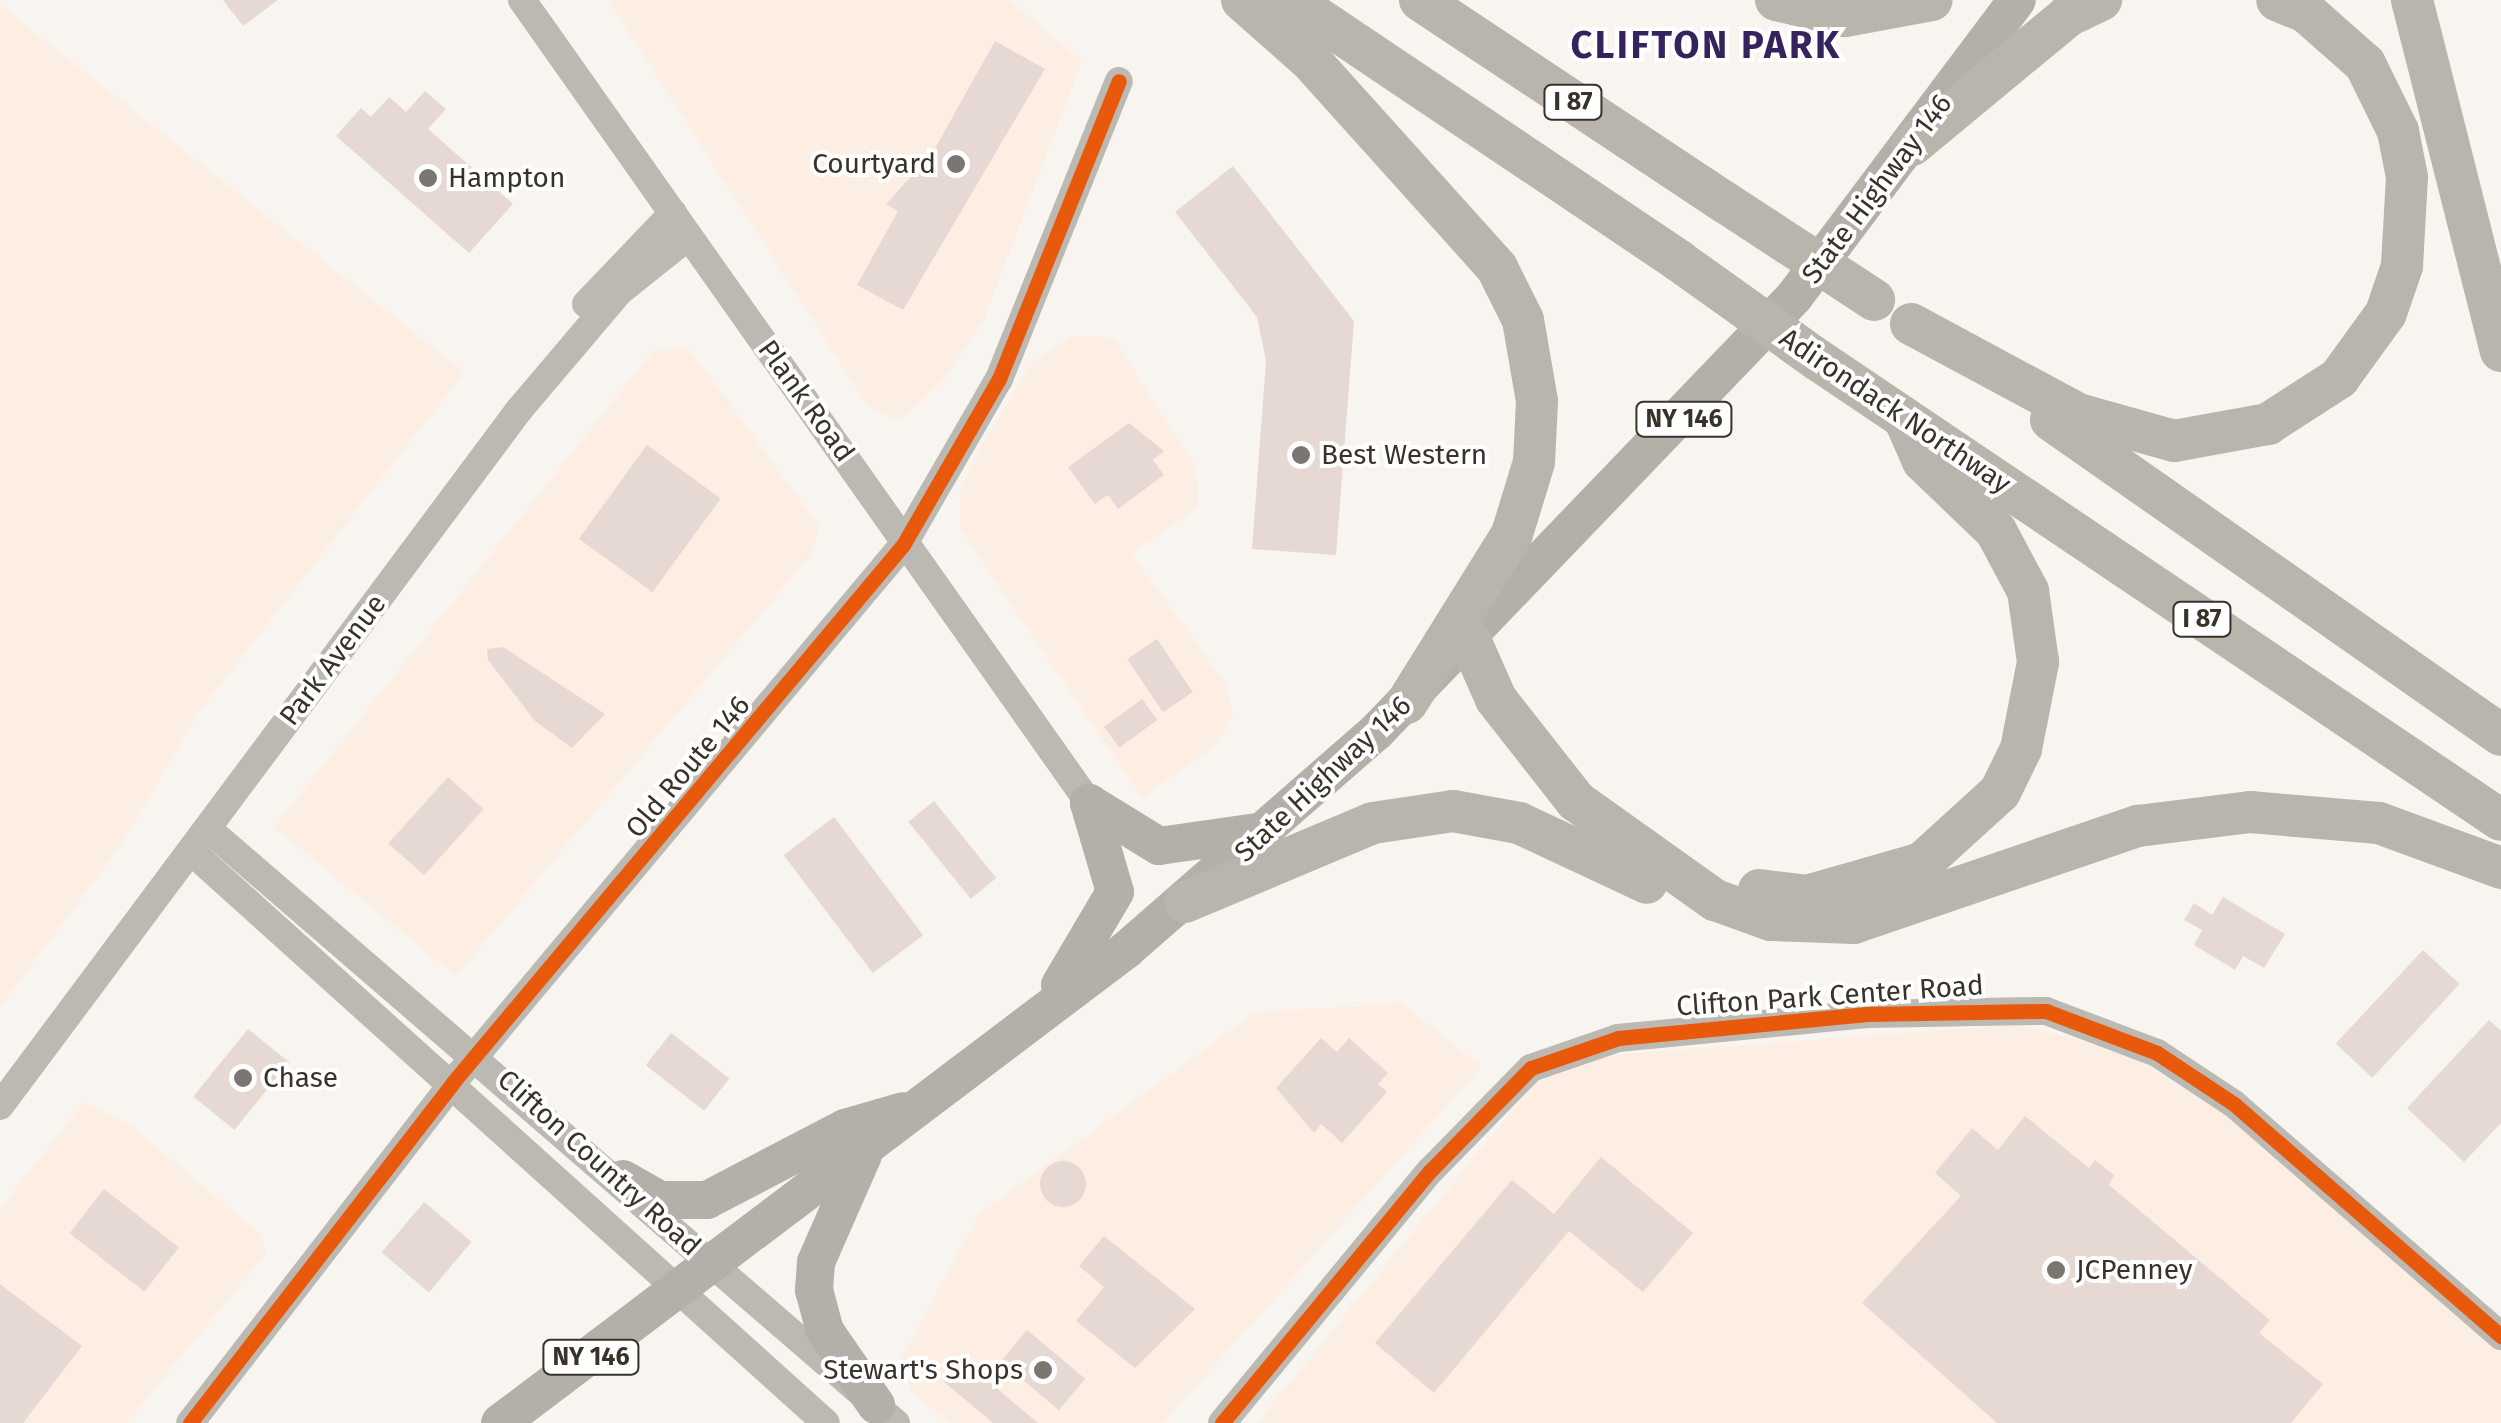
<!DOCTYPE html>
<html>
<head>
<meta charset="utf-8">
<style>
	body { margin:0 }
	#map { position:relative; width:2501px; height:1423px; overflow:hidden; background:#f8f4f0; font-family:"Fira Sans",sans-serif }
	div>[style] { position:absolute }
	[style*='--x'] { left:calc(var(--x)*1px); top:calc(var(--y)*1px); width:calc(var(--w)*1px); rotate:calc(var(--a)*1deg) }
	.built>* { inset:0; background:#fceee2 }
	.building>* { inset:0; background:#e6d9d3; transform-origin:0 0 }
	.round { border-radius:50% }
	.minor>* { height:28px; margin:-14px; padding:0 14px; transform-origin:14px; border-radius:14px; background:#bcb8b2 }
	.major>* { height:38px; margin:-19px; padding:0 19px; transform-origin:19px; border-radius:19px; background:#b4b0a9 }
	.highway>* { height:42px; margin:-21px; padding:0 21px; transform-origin:21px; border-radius:21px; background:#b9b4ac }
	.highway-bridge>* { height:42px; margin:-21px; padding:0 21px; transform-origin:21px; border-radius:21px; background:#b9b4ac }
	.cycleway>* { height:15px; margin:-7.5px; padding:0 7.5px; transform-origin:7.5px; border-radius:7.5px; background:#e8590c }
	.dots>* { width:28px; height:28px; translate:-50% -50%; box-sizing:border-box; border:5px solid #fff; border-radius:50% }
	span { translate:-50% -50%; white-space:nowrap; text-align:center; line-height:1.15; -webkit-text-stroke:8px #fff; paint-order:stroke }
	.shield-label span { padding:2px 8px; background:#fff; border:2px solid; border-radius:8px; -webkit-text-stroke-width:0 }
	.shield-label { font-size:25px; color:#39322b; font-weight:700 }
	.poi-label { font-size:28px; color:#39322b }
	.right { translate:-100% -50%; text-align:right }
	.left { translate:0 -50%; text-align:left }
	.street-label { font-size:28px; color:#39322b }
	.district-label { font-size:38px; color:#36225c; font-weight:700; letter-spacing:2.5px }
</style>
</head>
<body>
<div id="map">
	<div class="built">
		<i style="clip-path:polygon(608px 0,1009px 0,1082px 61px,984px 319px,944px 379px,899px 421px,868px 406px)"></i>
		<i style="clip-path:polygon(0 5px,464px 372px,198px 713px,124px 840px,0 1007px)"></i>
		<i style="clip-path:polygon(1074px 335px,1113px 338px,1195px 465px,1199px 506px,1132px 554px,1227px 686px,1233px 715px,1217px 744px,1142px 798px,960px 528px,960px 489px,984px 442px,1031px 364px)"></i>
		<i style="clip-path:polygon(688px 348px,820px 527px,811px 554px,456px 976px,274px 827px,653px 351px)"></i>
		<i style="clip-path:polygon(1402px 1003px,1481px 1067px,1163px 1423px,950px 1423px,912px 1392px,900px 1361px,979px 1214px,1256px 1012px)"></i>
		<i style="clip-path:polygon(2017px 1025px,2118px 1049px,2222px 1111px,2501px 1352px,2501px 1423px,1257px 1423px,1534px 1084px,1609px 1055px)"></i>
		<i style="clip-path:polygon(84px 1102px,130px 1125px,261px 1235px,266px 1253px,126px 1423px,0 1423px,0 1209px)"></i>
	</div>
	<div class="building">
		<i style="clip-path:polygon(223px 0,278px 0,243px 26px)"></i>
		<i style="clip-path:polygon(995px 41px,1045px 69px,903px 310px,857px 285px,898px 211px,886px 204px,933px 152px)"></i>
		<i style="clip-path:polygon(425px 91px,446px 109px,428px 129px,513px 204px,469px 253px,336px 136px,361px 108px,371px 117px,389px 97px,406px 112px)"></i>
		<i style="clip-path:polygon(1233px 166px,1354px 321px,1336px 555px,1252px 549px,1266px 361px,1257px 317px,1175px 212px)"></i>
		<i style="clip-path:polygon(1129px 423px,1164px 451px,1153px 460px,1164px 475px,1118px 509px,1108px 495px,1095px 504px,1068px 467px)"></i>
		<i style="left:647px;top:445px;width:91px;height:116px;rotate:36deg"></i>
		<i style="left:1157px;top:639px;width:64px;height:36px;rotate:56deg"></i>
		<i style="clip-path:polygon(503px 647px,605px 714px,572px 748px,535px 721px,488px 660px,487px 649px)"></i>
		<i style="left:1142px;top:699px;width:26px;height:47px;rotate:54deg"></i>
		<i style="left:448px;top:777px;width:48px;height:89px;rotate:42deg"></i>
		<i style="left:934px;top:801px;width:99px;height:33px;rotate:51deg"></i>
		<i style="left:834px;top:817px;width:148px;height:63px;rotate:53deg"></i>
		<i style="clip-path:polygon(2223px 897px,2285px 934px,2264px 968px,2243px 956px,2235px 970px,2194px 945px,2202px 930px,2184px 920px,2194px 903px,2212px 915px)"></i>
		<i style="left:2423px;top:950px;width:50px;height:128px;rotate:43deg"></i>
		<i style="clip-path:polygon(2489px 1020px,2501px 1031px,2501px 1123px,2464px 1162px,2407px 1108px)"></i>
		<i style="left:248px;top:1029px;width:53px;height:87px;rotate:39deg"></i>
		<i style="left:671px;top:1033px;width:74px;height:41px;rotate:38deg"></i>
		<i style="clip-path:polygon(1321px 1038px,1337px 1052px,1349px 1038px,1388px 1073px,1378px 1084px,1387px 1092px,1342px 1143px,1321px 1124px,1314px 1133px,1276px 1088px)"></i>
		<i style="clip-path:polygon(2025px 1116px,2089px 1168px,2095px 1160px,2114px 1175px,2109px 1185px,2270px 1320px,2259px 1333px,2323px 1384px,2291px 1423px,1997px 1423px,1862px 1303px,1961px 1196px,1935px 1173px,1972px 1128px,1998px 1150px)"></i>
		<i style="clip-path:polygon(1601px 1157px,1693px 1233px,1643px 1292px,1569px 1231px,1434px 1393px,1375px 1343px,1512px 1180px,1554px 1214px)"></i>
		<i class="round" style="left:1040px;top:1161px;width:46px;height:46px"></i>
		<i style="left:104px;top:1189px;width:95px;height:56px;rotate:38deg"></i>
		<i style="left:424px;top:1202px;width:62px;height:66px;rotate:40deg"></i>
		<i style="clip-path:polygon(1104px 1236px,1195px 1309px,1135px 1368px,1076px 1321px,1104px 1287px,1079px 1266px)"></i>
		<i style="clip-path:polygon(0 1284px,82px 1346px,23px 1423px,0 1423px)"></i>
		<i style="left:1027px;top:1330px;width:76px;height:41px;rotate:40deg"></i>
		<i style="clip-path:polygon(962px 1359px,1038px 1423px,993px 1423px,943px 1381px)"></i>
	</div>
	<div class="minor">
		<i style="--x:522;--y:0;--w:983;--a:54.77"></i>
		<i style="--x:586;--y:304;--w:126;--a:-46.3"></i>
		<i style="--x:208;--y:829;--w:909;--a:40.81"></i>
		<i style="--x:192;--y:852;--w:853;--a:42.01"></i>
		<i style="--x:0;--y:1106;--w:868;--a:-53.29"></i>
		<i style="--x:519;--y:410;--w:156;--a:-49.7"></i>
		<i style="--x:620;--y:291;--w:88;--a:-38.6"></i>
		<i style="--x:190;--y:1423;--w:432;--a:-52.3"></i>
		<i style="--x:454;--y:1081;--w:699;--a:-50.05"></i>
		<i style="--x:903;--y:545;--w:192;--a:-60"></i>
		<i style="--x:999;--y:379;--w:321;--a:-68.1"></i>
		<i style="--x:1222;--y:1423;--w:327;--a:-50.5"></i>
		<i style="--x:1430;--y:1171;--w:144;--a:-45.6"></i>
		<i style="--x:1531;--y:1068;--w:92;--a:-19"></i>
		<i style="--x:1618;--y:1038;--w:250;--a:-5.5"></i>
		<i style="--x:1867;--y:1014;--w:179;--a:-1"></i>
		<i style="--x:2046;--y:1011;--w:119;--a:20.7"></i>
		<i style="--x:2157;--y:1053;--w:92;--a:33.5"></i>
		<i style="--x:2234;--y:1104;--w:354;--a:41"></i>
	</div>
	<div class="major">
		<i style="--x:1060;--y:985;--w:108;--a:-59.4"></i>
		<i style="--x:1115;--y:892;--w:93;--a:-106.3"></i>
		<i style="--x:1089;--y:803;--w:82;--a:31.6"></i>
		<i style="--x:1159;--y:846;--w:106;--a:-8.1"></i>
		<i style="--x:863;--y:1155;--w:117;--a:113.7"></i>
		<i style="--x:816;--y:1262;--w:28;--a:94"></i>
		<i style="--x:814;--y:1290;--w:42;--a:75"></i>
		<i style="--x:825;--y:1331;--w:90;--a:55.4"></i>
		<i style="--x:623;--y:1179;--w:43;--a:29.6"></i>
		<i style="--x:660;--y:1200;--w:47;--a:0"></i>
		<i style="--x:707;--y:1200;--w:156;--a:-27.6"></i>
		<i style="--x:845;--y:1128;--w:60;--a:-16.3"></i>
		<i style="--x:500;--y:1423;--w:785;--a:-37.07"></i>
		<i style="--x:1126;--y:950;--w:333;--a:-41.1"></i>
		<i style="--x:1377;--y:731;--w:602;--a:-46.14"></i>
		<i style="--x:1794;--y:297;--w:371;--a:-53.1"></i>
	</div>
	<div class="highway">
		<i style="--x:1242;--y:0;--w:91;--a:41.4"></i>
		<i style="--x:1310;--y:60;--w:280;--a:48"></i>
		<i style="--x:1497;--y:268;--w:58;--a:63.4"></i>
		<i style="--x:1523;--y:320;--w:82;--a:80.2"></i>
		<i style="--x:1537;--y:401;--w:61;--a:92.8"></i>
		<i style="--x:1534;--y:462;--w:75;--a:107"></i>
		<i style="--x:1512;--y:534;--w:199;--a:121.9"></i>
		<i style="--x:1291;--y:0;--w:468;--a:33.9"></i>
		<i style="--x:1420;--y:0;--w:367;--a:33.6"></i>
		<i style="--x:1776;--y:0;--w:71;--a:13.1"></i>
		<i style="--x:1845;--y:16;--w:88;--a:-10.4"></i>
		<i style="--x:2412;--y:0;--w:362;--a:75.8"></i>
		<i style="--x:1912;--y:145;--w:202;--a:-39.6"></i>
		<i style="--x:2068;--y:16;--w:37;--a:-26"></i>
		<i style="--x:1911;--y:324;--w:190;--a:28.3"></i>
		<i style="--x:2078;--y:414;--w:100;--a:15.7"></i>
		<i style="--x:2174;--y:441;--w:96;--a:-10.3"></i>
		<i style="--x:2268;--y:424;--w:85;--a:-32.9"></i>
		<i style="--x:2339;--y:378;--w:80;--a:-54.1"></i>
		<i style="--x:2386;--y:313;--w:50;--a:-71.2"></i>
		<i style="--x:2402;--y:266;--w:89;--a:-86.8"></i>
		<i style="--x:2407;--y:177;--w:47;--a:-101.1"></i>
		<i style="--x:2398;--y:131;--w:75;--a:-116.2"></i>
		<i style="--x:2365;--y:64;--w:79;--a:-138.6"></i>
		<i style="--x:2306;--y:12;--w:31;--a:-158"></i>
		<i style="--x:1818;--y:360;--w:823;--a:33.96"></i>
		<i style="--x:2051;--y:420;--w:549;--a:34.99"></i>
		<i style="--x:1470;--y:640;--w:64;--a:66.2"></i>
		<i style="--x:1496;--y:699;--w:130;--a:51.9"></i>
		<i style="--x:1576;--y:801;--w:171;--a:35.5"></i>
		<i style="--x:1715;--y:900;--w:59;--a:19.7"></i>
		<i style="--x:1771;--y:920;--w:83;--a:2.1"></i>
		<i style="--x:1854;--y:923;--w:300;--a:-18.9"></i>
		<i style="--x:2138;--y:826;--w:113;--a:-7.1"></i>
		<i style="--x:2250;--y:812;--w:129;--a:4.9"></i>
		<i style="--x:2379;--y:823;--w:130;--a:20.2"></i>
		<i style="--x:1759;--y:890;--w:48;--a:7.1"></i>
		<i style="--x:1807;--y:896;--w:120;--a:-16"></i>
		<i style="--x:1922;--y:863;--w:105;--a:-42.3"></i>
		<i style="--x:2000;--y:792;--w:48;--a:-64"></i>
		<i style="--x:2021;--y:749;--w:89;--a:-78.9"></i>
		<i style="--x:2038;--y:662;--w:72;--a:-98"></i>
		<i style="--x:2028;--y:591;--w:68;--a:-118.1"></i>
		<i style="--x:1996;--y:531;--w:101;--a:-136.2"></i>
		<i style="--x:1923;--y:461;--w:47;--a:-113.8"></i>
		<i style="--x:1185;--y:902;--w:204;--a:-22.8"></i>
		<i style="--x:1373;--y:823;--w:81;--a:-8.5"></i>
		<i style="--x:1453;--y:811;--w:67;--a:10.3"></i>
		<i style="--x:1519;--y:823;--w:141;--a:25.1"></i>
	</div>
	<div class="highway-bridge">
		<i style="--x:1726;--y:203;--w:177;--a:33.2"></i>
		<i style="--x:1679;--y:261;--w:171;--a:35.5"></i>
	</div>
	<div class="cycleway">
		<i style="--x:190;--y:1423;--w:432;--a:-52.3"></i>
		<i style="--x:454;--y:1081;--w:699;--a:-50.05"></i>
		<i style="--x:903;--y:545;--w:192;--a:-60"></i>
		<i style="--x:999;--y:379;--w:321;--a:-68.1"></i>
		<i style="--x:1222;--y:1423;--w:327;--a:-50.5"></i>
		<i style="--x:1430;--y:1171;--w:144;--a:-45.6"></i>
		<i style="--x:1531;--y:1068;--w:92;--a:-19"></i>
		<i style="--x:1618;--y:1038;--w:250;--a:-5.5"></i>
		<i style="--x:1867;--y:1014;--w:179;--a:-1"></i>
		<i style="--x:2046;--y:1011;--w:119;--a:20.7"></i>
		<i style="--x:2157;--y:1053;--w:92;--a:33.5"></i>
		<i style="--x:2234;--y:1104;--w:354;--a:41"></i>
	</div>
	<div class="dots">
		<i style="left:956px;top:164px;background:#7c7670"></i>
		<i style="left:428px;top:178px;background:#7c7670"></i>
		<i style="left:1301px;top:455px;background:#7c7670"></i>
		<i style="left:243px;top:1078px;background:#7c7670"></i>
		<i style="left:2056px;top:1270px;background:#7c7670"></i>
		<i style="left:1043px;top:1370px;background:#7c7670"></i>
	</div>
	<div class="shield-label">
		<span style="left:1573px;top:102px">I 87</span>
		<span style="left:1684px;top:419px">NY 146</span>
		<span style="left:2202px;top:619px">I 87</span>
		<span style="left:591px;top:1357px">NY 146</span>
	</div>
	<div class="poi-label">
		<span class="right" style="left:936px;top:164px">Courtyard</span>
		<span class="left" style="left:448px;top:178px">Hampton</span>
		<span class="left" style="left:1321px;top:455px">Best Western</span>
		<span class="left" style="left:263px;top:1078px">Chase</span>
		<span class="left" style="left:2076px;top:1270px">JCPenney</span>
		<span class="right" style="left:1023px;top:1370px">Stewart's Shops</span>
	</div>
	<div class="street-label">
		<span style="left:1877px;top:189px;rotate:-53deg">State Highway 146</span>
		<span style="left:806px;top:401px;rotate:54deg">Plank Road</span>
		<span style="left:1895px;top:411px;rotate:34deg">Adirondack Northway</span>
		<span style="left:333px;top:660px;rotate:-53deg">Park Avenue</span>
		<span style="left:688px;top:767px;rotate:-50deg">Old Route 146</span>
		<span style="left:1323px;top:779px;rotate:-43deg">State Highway 146</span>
		<span style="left:1830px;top:996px;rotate:-4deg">Clifton Park Center Road</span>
		<span style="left:599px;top:1163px;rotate:42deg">Clifton Country Road</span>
	</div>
	<div class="district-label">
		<span style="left:1706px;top:46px">CLIFTON PARK</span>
	</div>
</div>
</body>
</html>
